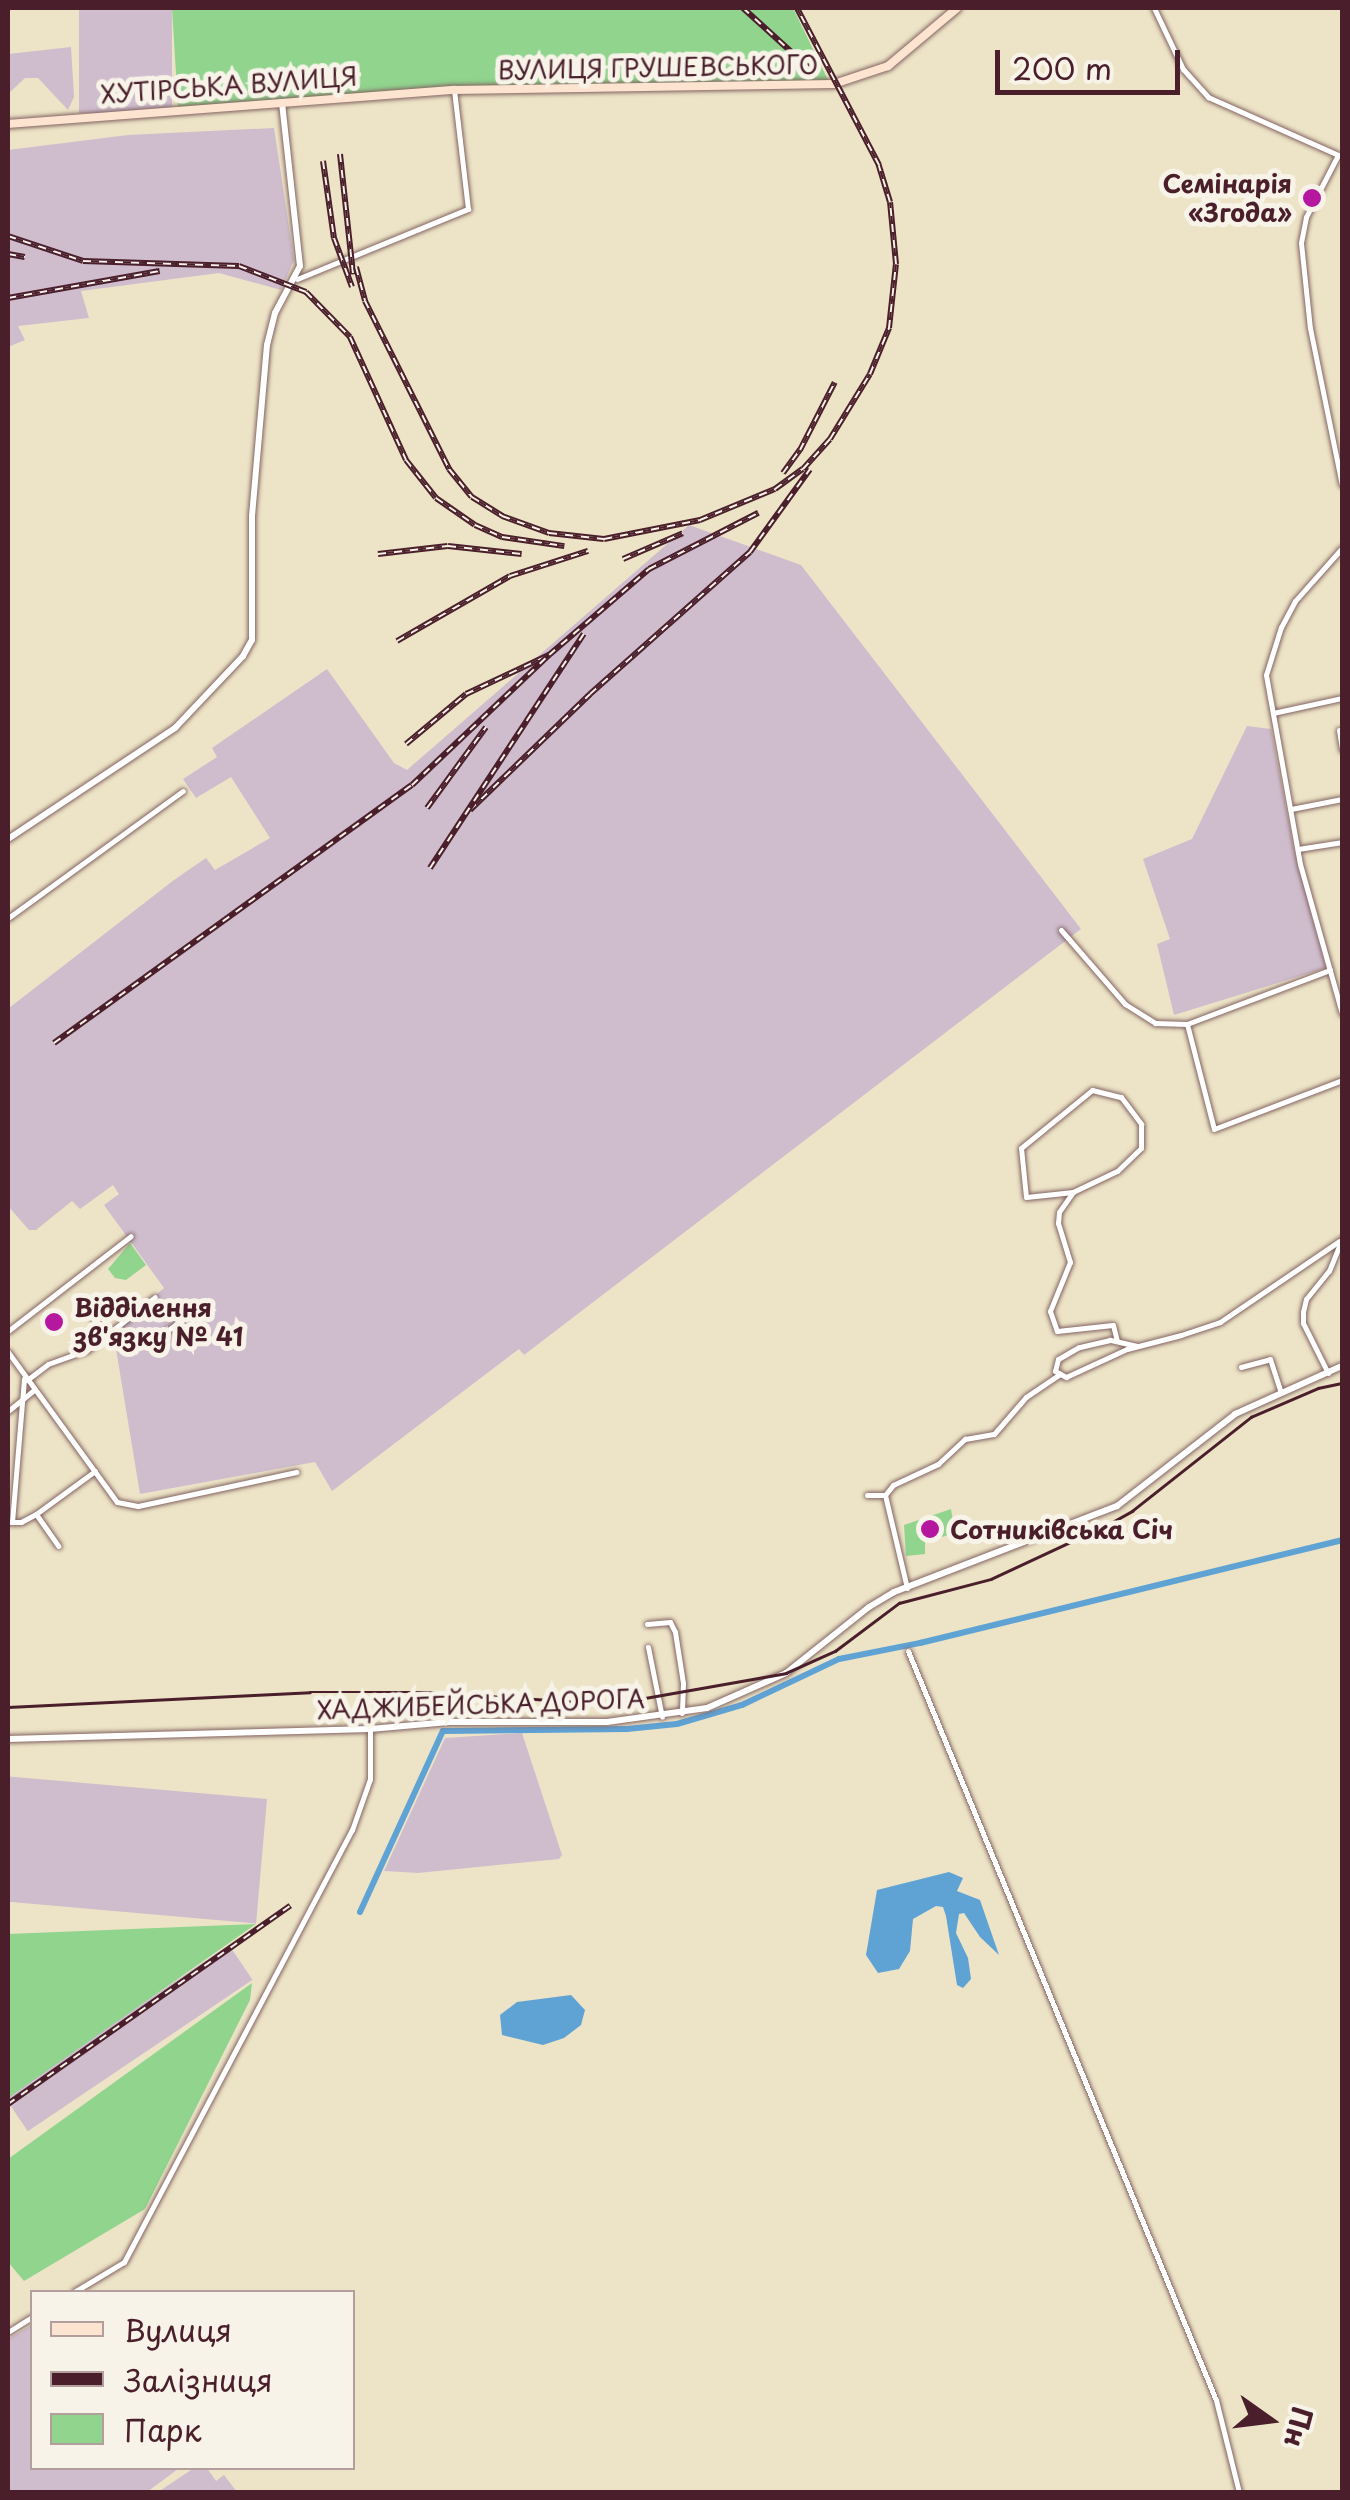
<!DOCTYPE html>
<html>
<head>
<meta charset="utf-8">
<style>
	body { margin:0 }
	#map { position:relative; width:1350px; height:2500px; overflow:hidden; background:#ede4c7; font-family:"Playpen Sans",sans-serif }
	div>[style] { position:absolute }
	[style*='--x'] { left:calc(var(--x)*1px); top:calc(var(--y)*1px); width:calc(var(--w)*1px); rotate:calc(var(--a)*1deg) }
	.industrial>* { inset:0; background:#cfbdce; transform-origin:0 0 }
	.green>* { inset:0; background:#90d48e }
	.water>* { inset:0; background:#5fa2d4 }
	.canal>* { height:6px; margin:-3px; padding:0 3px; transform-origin:3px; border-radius:3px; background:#5fa2d4 }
	.roads { filter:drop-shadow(0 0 2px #836462) drop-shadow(0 0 2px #836462) }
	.minor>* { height:5px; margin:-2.5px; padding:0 2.5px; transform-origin:2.5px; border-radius:2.5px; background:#fff }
	.tertiary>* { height:6px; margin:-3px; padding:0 3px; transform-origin:3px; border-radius:3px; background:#fff }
	.secondary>* { height:8px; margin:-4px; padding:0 4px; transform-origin:4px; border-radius:4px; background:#fde4d0 }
	.tram>* { height:2.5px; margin:-1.25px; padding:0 1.25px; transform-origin:1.25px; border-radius:1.25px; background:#4a1f2b }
	.rail>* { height:6px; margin-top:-3px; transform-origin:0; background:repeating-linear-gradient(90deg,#f7f3e8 0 8px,#4a1f2b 0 16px); box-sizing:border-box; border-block:2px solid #4a1f2b }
	.dots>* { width:28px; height:28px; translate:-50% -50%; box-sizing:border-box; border:5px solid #f7f3e8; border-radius:50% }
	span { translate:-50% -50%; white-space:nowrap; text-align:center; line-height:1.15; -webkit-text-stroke:10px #f7f3e8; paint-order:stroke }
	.street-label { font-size:25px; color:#4a1f2b }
	.poi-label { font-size:25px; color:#4a1f2b; font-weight:700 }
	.right { translate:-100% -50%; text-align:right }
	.left { translate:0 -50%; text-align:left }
	.frame { position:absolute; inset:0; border:10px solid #4a1f2b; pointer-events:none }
	.legend { position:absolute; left:30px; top:2290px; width:325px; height:180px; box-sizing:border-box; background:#f7f3e8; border:2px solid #b29e9c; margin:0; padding:12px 18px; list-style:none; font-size:30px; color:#4a1f2b }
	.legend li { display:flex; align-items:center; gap:20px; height:50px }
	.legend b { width:50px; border:2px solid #b29e9c }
	.north { position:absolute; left:1220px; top:2370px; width:100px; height:100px; -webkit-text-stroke:8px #f7f3e8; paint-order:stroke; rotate:104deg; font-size:28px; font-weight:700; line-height:40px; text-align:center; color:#4a1f2b }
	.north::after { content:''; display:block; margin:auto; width:35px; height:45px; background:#4a1f2b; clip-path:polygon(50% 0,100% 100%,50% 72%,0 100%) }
	.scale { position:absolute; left:995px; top:50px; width:185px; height:45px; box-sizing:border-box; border:5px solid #4a1f2b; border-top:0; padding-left:12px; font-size:30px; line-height:35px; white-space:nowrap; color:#4a1f2b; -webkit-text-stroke:8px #f7f3e8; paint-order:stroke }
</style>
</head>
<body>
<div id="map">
	<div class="industrial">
		<i style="left:79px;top:8px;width:93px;height:105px"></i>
		<i style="clip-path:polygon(71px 47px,74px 97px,68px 110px,38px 78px,25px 78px,8px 94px,8px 54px)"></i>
		<i style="clip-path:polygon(274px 128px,294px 260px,281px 290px,219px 273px,81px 291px,89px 318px,18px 326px,25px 340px,8px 347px,8px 150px,128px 135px)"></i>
		<i style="clip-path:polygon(689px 525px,801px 565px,1081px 929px,524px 1355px,519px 1349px,332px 1491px,315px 1462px,140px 1494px,113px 1331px,164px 1288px,104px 1205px,119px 1194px,113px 1185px,80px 1209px,72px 1201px,36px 1230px,29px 1230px,8px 1206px,9px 1008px,174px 880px,206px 858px,215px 870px,270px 838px,231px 777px,196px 798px,183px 779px,217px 757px,212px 748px,327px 669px,394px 763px,407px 770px)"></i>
		<i style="clip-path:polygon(1247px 726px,1271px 729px,1294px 850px,1326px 968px,1174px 1015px,1157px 944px,1170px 939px,1143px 859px,1192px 839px)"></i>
		<i style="clip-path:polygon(522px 1733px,562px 1855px,559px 1859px,418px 1873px,384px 1871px,445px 1738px)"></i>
		<i style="left:267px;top:1799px;width:125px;height:259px;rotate:95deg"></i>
		<i style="left:229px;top:1945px;width:42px;height:271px;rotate:56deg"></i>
		<i style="clip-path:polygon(32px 2325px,32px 2468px,178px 2469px,147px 2492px,8px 2492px,8px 2339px)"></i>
		<i style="clip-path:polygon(194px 2468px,207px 2468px,216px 2481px,224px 2475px,237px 2492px,158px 2492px)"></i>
	</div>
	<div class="green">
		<i style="clip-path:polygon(172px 8px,793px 8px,829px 82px,500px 88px,178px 107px)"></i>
		<i style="clip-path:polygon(130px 1243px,146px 1265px,126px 1280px,115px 1278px,108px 1269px)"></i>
		<i style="clip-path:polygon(951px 1509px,955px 1533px,925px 1542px,925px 1554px,906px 1556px,904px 1525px)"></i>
		<i style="clip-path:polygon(256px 1924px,8px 2098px,8px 1934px)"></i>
		<i style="clip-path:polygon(252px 1983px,250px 2000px,145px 2209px,24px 2281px,8px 2262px,8px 2159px)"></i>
	</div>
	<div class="water">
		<i style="clip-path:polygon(949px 1872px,963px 1878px,957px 1891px,980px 1900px,999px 1955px,980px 1937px,964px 1913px,959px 1914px,956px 1933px,968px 1958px,971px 1979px,963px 1988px,957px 1985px,946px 1916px,943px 1907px,936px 1906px,913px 1919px,910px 1951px,899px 1969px,878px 1973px,866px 1955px,877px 1890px)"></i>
		<i style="clip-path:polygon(571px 1995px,585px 2010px,581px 2025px,564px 2038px,543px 2045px,502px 2035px,500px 2015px,517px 2002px)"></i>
	</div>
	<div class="canal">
		<i style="--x:360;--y:1912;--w:199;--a:-65.4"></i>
		<i style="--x:443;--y:1731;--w:184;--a:-0.6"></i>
		<i style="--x:627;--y:1729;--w:50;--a:-5.7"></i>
		<i style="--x:677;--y:1724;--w:68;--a:-16.3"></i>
		<i style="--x:742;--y:1705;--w:107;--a:-25.4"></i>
		<i style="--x:839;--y:1659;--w:83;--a:-11.2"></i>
		<i style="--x:920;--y:1643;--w:434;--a:-13.7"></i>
	</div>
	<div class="roads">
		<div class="minor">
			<i style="--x:1154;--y:8;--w:68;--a:64.6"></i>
			<i style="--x:1183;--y:69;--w:38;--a:48"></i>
			<i style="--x:1208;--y:97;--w:142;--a:24"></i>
			<i style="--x:1338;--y:155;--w:70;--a:117.3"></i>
			<i style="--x:1306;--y:217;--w:26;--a:101"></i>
			<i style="--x:1301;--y:243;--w:85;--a:84"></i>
			<i style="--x:1310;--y:328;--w:160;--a:78.5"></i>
			<i style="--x:297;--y:279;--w:185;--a:-22.3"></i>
			<i style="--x:468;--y:209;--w:120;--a:-96.7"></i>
			<i style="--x:1342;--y:548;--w:71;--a:131.6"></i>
			<i style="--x:1295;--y:601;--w:30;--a:118"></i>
			<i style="--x:1281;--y:627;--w:50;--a:107.4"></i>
			<i style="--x:1266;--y:675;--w:192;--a:79.8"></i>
			<i style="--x:1300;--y:864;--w:155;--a:74.3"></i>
			<i style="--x:1273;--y:713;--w:71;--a:-12.3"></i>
			<i style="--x:1339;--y:730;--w:20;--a:81"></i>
			<i style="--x:1291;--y:809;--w:52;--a:-11.1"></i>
			<i style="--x:1298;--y:849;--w:45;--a:-9"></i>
			<i style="--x:8;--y:918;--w:216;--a:-36"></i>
			<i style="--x:1061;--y:930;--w:98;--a:49.1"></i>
			<i style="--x:1125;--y:1004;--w:36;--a:32"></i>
			<i style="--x:1155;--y:1023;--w:32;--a:2"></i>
			<i style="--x:1187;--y:1024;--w:153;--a:-20.7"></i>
			<i style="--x:1187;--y:1024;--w:108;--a:75.6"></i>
			<i style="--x:1214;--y:1129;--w:137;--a:-20.9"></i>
			<i style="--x:1073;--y:1192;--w:47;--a:173.9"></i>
			<i style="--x:1026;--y:1197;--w:49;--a:-95.8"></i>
			<i style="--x:1021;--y:1148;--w:92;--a:-39.2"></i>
			<i style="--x:1092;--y:1090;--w:30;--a:14"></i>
			<i style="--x:1121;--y:1097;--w:34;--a:53"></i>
			<i style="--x:1141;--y:1124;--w:24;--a:90"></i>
			<i style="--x:1141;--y:1148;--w:33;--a:136"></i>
			<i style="--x:1117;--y:1171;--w:49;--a:154.5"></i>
			<i style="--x:1073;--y:1192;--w:24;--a:125"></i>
			<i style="--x:1059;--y:1212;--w:11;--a:95"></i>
			<i style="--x:1058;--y:1223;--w:41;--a:72.9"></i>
			<i style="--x:1070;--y:1262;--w:53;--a:112.2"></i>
			<i style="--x:1050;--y:1311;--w:21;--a:71"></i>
			<i style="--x:1057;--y:1331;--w:56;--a:-6.1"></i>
			<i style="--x:1113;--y:1325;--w:16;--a:76"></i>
			<i style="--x:80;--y:1299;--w:46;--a:53.9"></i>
			<i style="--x:107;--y:1336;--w:17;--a:24"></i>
			<i style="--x:123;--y:1343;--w:31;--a:-6"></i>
			<i style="--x:154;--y:1340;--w:55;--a:-35.4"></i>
			<i style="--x:8;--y:1331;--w:155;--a:-37.7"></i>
			<i style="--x:1137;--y:1346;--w:28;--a:-167"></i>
			<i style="--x:1110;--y:1340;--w:32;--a:167"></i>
			<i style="--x:1079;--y:1347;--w:24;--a:150"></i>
			<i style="--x:1058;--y:1359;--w:12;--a:104"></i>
			<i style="--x:1055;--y:1371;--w:13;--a:29"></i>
			<i style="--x:1066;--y:1377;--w:67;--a:-24.7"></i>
			<i style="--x:1127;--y:1349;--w:56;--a:-14.5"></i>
			<i style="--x:1181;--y:1335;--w:41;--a:-18.4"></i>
			<i style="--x:1220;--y:1322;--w:144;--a:-34.2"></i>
			<i style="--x:8;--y:1352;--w:185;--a:54"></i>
			<i style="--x:117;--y:1502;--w:21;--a:11"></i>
			<i style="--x:138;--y:1506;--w:162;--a:-12.1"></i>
			<i style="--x:1241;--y:1367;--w:30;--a:-15"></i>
			<i style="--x:1270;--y:1359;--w:33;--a:72"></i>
			<i style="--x:1328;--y:1373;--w:56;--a:-116.6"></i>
			<i style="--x:1303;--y:1323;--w:11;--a:-90"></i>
			<i style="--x:1303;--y:1312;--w:13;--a:-77"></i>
			<i style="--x:1306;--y:1299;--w:36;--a:-51"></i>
			<i style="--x:1329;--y:1271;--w:35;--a:-68"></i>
			<i style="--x:27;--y:1380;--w:26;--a:-37"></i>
			<i style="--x:48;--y:1364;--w:41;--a:-19.7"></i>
			<i style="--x:87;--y:1350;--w:86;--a:-37.9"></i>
			<i style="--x:8;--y:1411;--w:33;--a:-39"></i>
			<i style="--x:867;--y:1495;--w:18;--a:0"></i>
			<i style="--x:36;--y:1514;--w:39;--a:55"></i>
			<i style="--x:8;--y:1522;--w:13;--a:0"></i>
			<i style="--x:21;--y:1522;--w:17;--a:-28"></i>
			<i style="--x:36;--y:1514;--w:73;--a:-36.1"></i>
			<i style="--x:12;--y:1522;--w:144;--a:-85.2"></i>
			<i style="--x:907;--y:1588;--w:96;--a:-103.3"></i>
			<i style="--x:885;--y:1495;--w:13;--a:-51"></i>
			<i style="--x:893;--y:1485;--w:50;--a:-25"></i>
			<i style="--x:938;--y:1464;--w:37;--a:-43"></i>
			<i style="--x:965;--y:1439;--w:29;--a:-10"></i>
			<i style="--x:994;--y:1434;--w:49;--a:-49.1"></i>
			<i style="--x:1026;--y:1397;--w:41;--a:-34.1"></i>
			<i style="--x:647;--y:1624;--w:23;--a:-5"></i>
			<i style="--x:670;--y:1622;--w:11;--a:63"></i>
			<i style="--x:675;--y:1632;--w:52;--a:81.1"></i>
			<i style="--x:683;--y:1683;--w:30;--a:92"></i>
			<i style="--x:648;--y:1647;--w:71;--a:78.7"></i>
			<i style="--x:908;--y:1651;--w:810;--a:67.65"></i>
			<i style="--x:1216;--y:2400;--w:95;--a:76"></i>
			<i style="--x:74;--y:2292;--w:58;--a:-31"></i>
			<i style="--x:124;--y:2262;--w:488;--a:-62.2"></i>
			<i style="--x:352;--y:1830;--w:54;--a:-70.6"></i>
			<i style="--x:370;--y:1779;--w:50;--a:-90"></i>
			<i style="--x:8;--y:2332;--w:28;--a:-32"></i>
		</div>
		<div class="tertiary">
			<i style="--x:8;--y:839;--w:201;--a:-33.6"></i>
			<i style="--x:175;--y:728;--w:99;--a:-46.6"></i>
			<i style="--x:243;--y:656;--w:18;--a:-61"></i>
			<i style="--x:252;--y:640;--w:124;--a:-90"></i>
			<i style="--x:252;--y:516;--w:172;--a:-85"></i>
			<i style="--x:267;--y:345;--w:33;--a:-76"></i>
			<i style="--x:275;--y:313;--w:53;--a:-62"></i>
			<i style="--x:300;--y:266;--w:165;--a:-96.3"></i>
			<i style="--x:8;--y:1739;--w:362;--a:-1.6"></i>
			<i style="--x:370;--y:1729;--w:79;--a:-5.1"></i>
			<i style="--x:449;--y:1722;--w:158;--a:0"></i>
			<i style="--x:607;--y:1722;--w:101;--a:-8"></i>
			<i style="--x:707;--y:1708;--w:86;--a:-23.9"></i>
			<i style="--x:786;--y:1673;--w:106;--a:-38.5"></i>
			<i style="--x:869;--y:1607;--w:29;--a:-31"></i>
			<i style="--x:894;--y:1592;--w:239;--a:-21.1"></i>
			<i style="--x:1117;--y:1506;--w:150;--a:-37.9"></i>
			<i style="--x:1235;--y:1414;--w:117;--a:-24.2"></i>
		</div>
		<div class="secondary">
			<i style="--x:8;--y:124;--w:447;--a:-4.4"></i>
			<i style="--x:454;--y:90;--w:380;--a:-0.9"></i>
			<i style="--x:834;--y:84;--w:57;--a:-18.4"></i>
			<i style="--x:888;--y:66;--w:90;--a:-40"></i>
		</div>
	</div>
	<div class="tram">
		<i style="--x:8;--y:1707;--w:302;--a:-2.8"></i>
		<i style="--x:310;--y:1692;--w:119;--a:0"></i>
		<i style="--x:429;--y:1692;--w:182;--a:3.8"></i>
		<i style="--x:611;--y:1704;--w:178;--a:-10"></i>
		<i style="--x:786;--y:1673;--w:54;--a:-24.2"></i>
		<i style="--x:835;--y:1651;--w:80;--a:-36.9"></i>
		<i style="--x:899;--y:1603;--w:95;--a:-14.6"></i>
		<i style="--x:991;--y:1579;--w:128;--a:-25"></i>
		<i style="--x:1107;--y:1525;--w:29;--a:-29"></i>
		<i style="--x:1132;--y:1511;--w:152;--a:-38.3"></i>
		<i style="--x:1251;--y:1417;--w:73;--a:-23.4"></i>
		<i style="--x:1318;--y:1388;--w:25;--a:-12"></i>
	</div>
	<div class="rail">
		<i style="--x:743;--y:8;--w:100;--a:42.2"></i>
		<i style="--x:340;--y:154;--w:121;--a:83.8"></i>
		<i style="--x:323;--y:161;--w:78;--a:81.9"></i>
		<i style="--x:334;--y:238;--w:52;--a:69.8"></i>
		<i style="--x:8;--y:236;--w:79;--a:18.4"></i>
		<i style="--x:83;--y:261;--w:156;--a:1.8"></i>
		<i style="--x:239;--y:266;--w:72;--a:21.2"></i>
		<i style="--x:306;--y:292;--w:63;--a:45.6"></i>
		<i style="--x:350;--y:337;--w:135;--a:65.5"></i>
		<i style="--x:406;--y:460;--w:48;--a:51.7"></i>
		<i style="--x:436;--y:498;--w:47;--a:34.7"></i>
		<i style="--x:475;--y:525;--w:30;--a:24"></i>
		<i style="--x:502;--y:537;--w:63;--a:8.3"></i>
		<i style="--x:8;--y:254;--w:17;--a:10"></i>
		<i style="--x:356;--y:267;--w:35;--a:75"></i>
		<i style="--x:365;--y:301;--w:188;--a:63.4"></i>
		<i style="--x:449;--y:469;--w:36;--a:51"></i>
		<i style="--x:472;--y:497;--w:36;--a:32"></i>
		<i style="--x:502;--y:516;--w:50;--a:19.9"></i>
		<i style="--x:549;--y:533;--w:55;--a:6.2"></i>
		<i style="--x:604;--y:539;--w:98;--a:-11.2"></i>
		<i style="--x:700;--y:520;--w:81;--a:-22.5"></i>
		<i style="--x:775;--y:489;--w:34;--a:-36"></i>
		<i style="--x:803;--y:469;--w:40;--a:-48"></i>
		<i style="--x:830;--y:439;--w:76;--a:-58.4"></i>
		<i style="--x:870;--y:374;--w:50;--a:-67.6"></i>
		<i style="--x:889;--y:328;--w:64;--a:-83.8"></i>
		<i style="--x:896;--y:264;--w:62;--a:-95.5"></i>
		<i style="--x:890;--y:202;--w:39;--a:-107"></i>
		<i style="--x:879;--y:165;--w:177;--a:-117.6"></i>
		<i style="--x:8;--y:298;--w:154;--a:-10.1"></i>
		<i style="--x:783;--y:473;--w:29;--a:-54"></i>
		<i style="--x:800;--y:450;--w:76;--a:-62.8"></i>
		<i style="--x:378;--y:554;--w:70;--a:-6.5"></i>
		<i style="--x:448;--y:546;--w:74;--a:6.2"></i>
		<i style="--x:623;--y:559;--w:65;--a:-23.4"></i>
		<i style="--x:397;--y:641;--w:130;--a:-29.9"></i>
		<i style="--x:510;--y:576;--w:82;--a:-17.8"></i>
		<i style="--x:406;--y:744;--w:78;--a:-39.8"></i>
		<i style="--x:466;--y:694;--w:92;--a:-25.2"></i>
		<i style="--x:549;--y:655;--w:132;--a:-40.7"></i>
		<i style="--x:649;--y:569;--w:123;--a:-27.2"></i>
		<i style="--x:427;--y:808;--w:100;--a:-53.9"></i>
		<i style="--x:470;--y:810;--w:167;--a:-44"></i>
		<i style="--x:590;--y:694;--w:214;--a:-41.6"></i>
		<i style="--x:750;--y:552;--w:102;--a:-54.1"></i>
		<i style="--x:430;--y:868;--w:280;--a:-56.7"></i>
		<i style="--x:54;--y:1043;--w:441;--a:-35.8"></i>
		<i style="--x:412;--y:785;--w:189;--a:-43.5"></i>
		<i style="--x:8;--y:2104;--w:345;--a:-35.1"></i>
	</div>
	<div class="dots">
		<i style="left:1312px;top:198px;background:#b5179e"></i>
		<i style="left:54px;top:1322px;background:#b5179e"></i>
		<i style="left:930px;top:1529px;background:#b5179e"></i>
	</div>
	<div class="street-label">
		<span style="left:658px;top:67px;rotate:-1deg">ВУЛИЦЯ ГРУШЕВСЬКОГО</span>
		<span style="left:229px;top:85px;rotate:-4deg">ХУТІРСЬКА ВУЛИЦЯ</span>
		<span style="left:481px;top:1704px;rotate:-2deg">ХАДЖИБЕЙСЬКА ДОРОГА</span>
	</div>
	<div class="poi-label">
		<span class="right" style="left:1292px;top:198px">Семінарія<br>«Згода»</span>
		<span class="left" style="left:74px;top:1322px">Відділення<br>зв'язку № 41</span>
		<span class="left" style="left:950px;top:1529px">Сотниківська Січ</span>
	</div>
	<div class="frame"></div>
	<ul class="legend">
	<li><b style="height:12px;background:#fde4d0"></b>Вулиця</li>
	<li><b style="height:12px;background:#4a1f2b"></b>Залізниця</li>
	<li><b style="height:28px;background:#90d48e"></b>Парк</li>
	</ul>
	<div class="north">Пн</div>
	<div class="scale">200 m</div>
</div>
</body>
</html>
